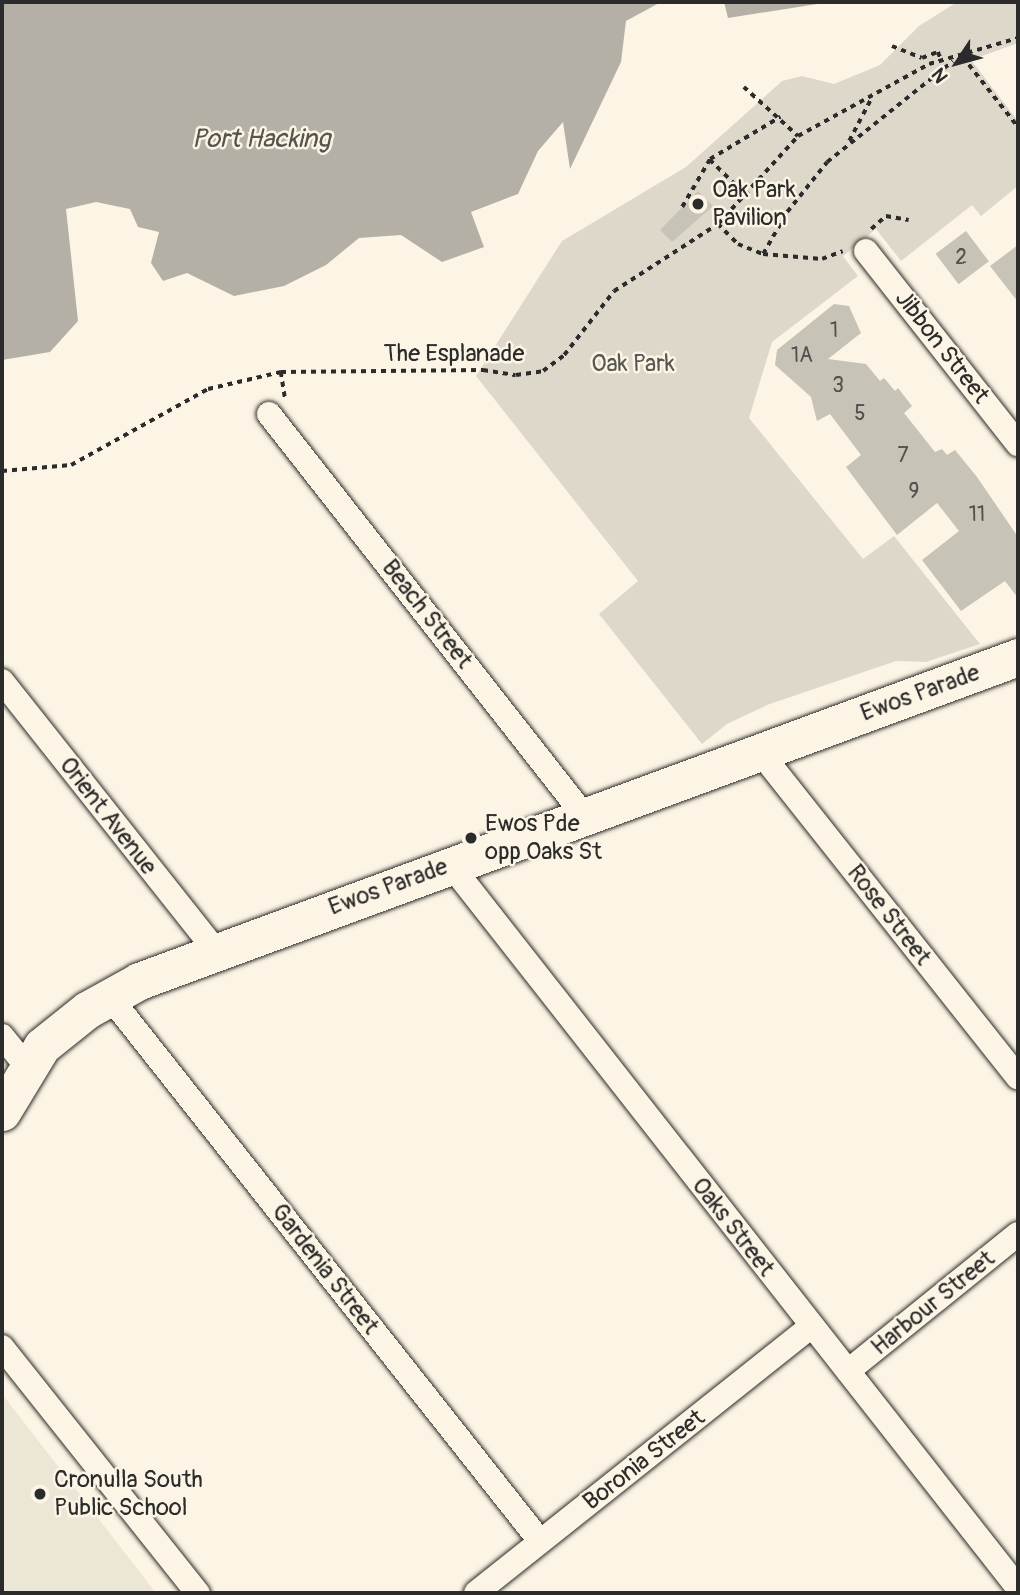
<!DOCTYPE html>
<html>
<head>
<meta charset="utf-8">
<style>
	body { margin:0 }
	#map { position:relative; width:1020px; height:1595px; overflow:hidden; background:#fcf5e5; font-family:Pangolin,sans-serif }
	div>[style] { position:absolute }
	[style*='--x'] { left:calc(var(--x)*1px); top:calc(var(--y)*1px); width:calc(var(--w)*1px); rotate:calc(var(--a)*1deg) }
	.built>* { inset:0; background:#ece6d7 }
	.green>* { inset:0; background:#ded8ca }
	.water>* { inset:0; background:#b4b0a5 }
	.building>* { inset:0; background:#c8c3b7; transform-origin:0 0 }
	.path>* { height:3.5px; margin-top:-1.75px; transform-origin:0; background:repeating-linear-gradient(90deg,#2b2b2b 0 5px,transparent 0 10px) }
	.roads { filter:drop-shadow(0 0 2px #2b2b2b) drop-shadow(0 0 2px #2b2b2b) }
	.street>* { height:24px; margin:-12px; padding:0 12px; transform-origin:12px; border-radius:12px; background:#fcf5e5 }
	.secondary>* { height:37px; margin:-18.5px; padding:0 18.5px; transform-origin:18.5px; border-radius:18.5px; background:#fcf5e5 }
	.dots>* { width:19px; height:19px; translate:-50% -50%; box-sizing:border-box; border:4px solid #fcf5e5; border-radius:50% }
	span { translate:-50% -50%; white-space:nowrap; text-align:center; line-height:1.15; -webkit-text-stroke:5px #fcf5e5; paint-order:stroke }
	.number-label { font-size:21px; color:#52514e }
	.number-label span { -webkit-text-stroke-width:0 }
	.poi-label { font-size:24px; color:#2b2b2b }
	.left { translate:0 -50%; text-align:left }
	.street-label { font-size:24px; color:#2b2b2b }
	.park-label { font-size:24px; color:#585653 }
	.water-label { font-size:26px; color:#545350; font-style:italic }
	.frame { position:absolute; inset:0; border:4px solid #2b2b2b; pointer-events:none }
	.north { position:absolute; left:922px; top:28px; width:70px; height:70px; -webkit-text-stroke:5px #fcf5e5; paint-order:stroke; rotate:234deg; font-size:19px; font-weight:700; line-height:28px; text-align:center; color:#2b2b2b }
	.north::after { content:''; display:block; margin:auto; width:24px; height:32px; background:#2b2b2b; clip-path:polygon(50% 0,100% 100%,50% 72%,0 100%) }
</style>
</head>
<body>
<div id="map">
	<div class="built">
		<i style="clip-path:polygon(2px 1394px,156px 1593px,2px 1593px)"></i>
	</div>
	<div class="green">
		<i style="clip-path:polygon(957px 2px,1018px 2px,1018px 43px,971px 60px,1018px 121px,1018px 186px,981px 216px,972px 205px,901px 261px,876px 229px,843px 256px,858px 276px,772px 342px,749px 418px,863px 559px,894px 536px,980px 644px,926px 662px,896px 661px,767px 705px,727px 724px,702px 744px,599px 614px,638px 581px,476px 376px,562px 241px,686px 167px,782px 81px,802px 76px,834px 84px,880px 65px,919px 26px)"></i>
	</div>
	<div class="water">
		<i style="clip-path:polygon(2px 2px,661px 2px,626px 21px,621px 62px,570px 169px,563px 122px,538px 151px,518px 194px,471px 212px,484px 247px,442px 262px,401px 235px,359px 238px,326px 265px,284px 286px,234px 296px,187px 273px,163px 281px,151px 263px,159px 232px,138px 227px,130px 209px,96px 202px,66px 209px,78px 321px,50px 352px,2px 360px)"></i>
		<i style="clip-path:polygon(724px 2px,830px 2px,728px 18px)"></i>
	</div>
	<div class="building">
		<i style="clip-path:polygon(698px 191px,713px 206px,672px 242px,660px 230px)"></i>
		<i style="left:966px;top:231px;width:38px;height:38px;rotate:53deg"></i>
		<i style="clip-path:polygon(1018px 245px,1018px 302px,990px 266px)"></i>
		<i style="clip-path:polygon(834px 304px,849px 306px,861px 333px,828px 359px,866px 364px,880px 381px,884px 378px,895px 391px,898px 388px,912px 406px,904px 413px,935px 452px,942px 449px,947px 455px,955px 450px,977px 477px,1018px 537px,1018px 598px,1005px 581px,961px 611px,922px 560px,959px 531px,937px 503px,897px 535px,846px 467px,861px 455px,830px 414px,817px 421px,811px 397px,775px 365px,777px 350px)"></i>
	</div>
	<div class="path">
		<i style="--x:892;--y:46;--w:32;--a:22"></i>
		<i style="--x:922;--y:58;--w:17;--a:-21"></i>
		<i style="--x:938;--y:52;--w:11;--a:68"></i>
		<i style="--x:963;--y:57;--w:89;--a:51.8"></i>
		<i style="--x:744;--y:87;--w:73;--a:42.2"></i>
		<i style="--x:849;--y:141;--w:47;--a:-62.4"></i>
		<i style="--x:710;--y:160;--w:47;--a:44.1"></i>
		<i style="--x:682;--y:207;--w:56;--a:-59.7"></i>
		<i style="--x:710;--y:159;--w:82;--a:-31"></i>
		<i style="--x:718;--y:224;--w:28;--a:45"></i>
		<i style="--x:738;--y:244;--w:27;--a:22"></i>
		<i style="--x:763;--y:254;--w:59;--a:4.8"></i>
		<i style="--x:822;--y:259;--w:22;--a:-21"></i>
		<i style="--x:871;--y:229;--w:20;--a:-41"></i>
		<i style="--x:886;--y:216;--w:23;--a:10"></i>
		<i style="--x:763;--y:254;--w:48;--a:-60.3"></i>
		<i style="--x:787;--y:212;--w:64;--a:-51.3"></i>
		<i style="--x:827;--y:162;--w:161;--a:-38.7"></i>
		<i style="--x:281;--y:372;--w:26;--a:81"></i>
		<i style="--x:2;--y:471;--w:69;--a:-5"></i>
		<i style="--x:71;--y:465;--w:157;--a:-29"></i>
		<i style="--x:208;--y:389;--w:75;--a:-13.1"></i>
		<i style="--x:281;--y:372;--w:202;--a:-0.6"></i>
		<i style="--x:483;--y:370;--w:33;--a:9"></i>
		<i style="--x:516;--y:375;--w:27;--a:-8"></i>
		<i style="--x:543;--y:371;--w:26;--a:-37"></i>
		<i style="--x:564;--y:355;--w:81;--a:-52"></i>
		<i style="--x:614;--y:291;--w:124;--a:-32.8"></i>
		<i style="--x:718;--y:224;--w:119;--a:-47.7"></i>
		<i style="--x:798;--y:136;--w:149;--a:-28.8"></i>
		<i style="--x:929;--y:64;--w:93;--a:-16.3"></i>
	</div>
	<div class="roads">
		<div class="street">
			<i style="--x:866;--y:251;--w:246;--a:51.8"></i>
			<i style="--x:269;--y:414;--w:509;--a:51.87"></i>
			<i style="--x:2;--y:681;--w:343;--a:51.6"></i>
			<i style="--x:760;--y:752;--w:415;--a:51.6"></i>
			<i style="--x:450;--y:864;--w:920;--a:51.88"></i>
			<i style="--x:109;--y:996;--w:695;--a:51.66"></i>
			<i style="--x:2;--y:1036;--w:38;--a:51"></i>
			<i style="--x:2;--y:1347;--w:315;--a:51.5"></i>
			<i style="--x:848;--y:1371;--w:218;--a:-38.9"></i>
			<i style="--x:476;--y:1593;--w:429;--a:-38.5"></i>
		</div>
		<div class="secondary">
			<i style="--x:2;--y:1112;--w:77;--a:-58.8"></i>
			<i style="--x:42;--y:1046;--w:58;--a:-38.7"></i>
			<i style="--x:87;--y:1010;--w:60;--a:-29.1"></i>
			<i style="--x:139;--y:981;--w:937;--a:-20.23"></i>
		</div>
	</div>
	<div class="dots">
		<i style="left:698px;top:204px;background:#2b2b2b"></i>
		<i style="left:471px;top:838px;background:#2b2b2b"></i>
		<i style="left:40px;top:1494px;background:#2b2b2b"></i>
	</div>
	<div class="number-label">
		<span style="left:961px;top:258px">2</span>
		<span style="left:834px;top:331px">1</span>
		<span style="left:802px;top:356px">1A</span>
		<span style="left:838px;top:386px">3</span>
		<span style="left:860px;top:414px">5</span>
		<span style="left:903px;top:456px">7</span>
		<span style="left:914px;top:492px">9</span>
		<span style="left:977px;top:515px">11</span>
	</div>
	<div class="poi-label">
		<span class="left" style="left:712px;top:204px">Oak Park<br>Pavilion</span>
		<span class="left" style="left:485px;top:838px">Ewos Pde<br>opp Oaks St</span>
		<span class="left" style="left:54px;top:1494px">Cronulla South<br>Public School</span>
	</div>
	<div class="street-label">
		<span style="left:942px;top:347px;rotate:52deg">Jibbon Street</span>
		<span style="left:454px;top:354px">The Esplanade</span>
		<span style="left:427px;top:614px;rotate:52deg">Beach Street</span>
		<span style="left:920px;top:693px;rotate:-20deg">Ewos Parade</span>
		<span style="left:108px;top:816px;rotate:52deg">Orient Avenue</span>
		<span style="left:388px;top:887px;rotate:-20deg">Ewos Parade</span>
		<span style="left:889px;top:915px;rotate:52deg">Rose Street</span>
		<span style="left:733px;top:1227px;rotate:52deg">Oaks Street</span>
		<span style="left:325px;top:1269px;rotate:52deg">Gardenia Street</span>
		<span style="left:933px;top:1303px;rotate:-39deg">Harbour Street</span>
		<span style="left:644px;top:1460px;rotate:-38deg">Boronia Street</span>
	</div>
	<div class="park-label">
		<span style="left:633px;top:364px">Oak Park</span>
	</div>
	<div class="water-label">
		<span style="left:261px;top:140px">Port Hacking</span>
	</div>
	<div class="frame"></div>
	<div class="north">N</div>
</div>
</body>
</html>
